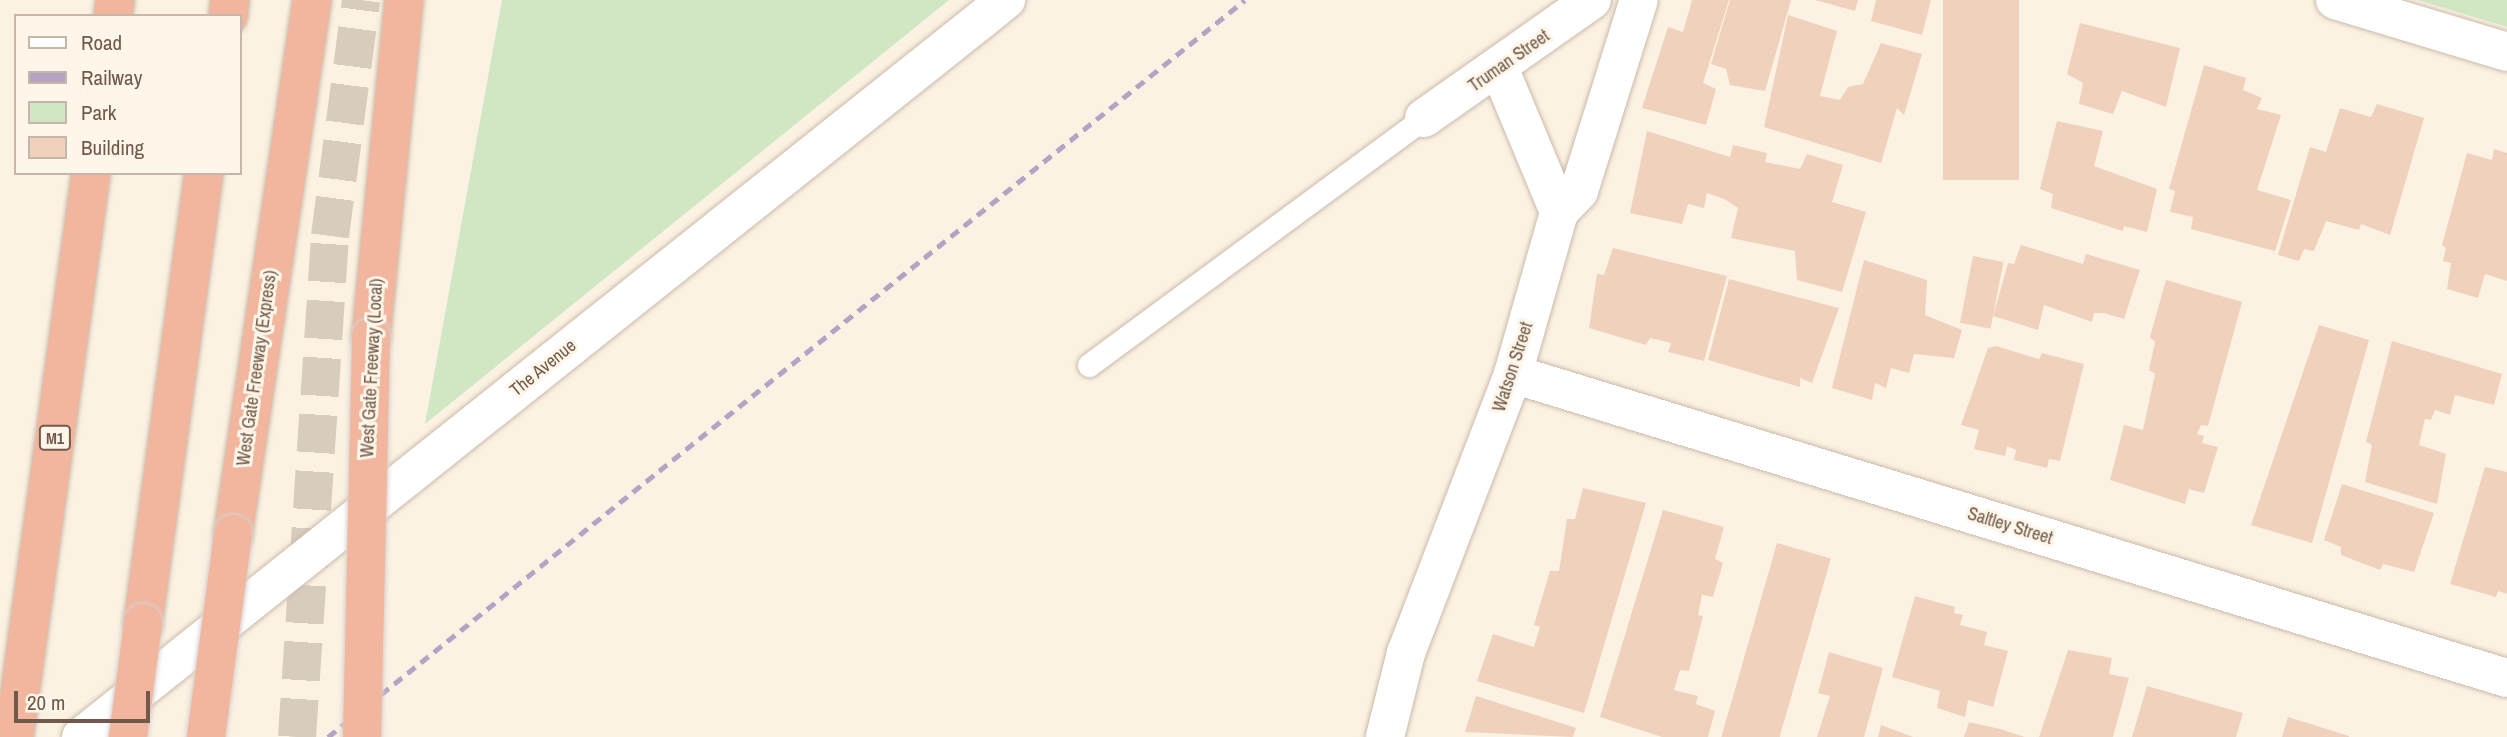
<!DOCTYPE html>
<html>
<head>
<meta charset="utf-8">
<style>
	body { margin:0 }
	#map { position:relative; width:2507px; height:737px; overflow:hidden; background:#fbf2e3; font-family:"Archivo Narrow",sans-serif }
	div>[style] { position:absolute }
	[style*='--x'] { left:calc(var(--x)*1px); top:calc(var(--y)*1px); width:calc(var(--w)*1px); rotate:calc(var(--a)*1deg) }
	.green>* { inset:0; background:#d1e7c3 }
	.building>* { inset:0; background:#efd1bc; transform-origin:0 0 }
	.highway-tunnel>* { height:38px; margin-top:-19px; transform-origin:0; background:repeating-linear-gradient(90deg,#d8ccbd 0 38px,transparent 0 57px) }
	.roads { filter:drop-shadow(0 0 2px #cbbaaa) drop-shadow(0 0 2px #cbbaaa) }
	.lane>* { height:23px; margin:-11.5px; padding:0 11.5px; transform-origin:11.5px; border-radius:11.5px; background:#fff }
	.street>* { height:38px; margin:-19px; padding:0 19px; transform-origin:19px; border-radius:19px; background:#fff }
	.highway>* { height:38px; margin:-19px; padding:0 19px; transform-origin:19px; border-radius:19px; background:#f2b59d }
	.rail>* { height:5px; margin-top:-2.5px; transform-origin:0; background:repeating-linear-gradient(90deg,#b5a3c3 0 10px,transparent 0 17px) }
	.bridges { filter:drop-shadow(0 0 2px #d7d1cd) drop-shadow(0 0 2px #d7d1cd) }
	.highway-bridge>* { height:38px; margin:-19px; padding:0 19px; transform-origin:19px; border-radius:19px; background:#f2b59d }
	span { translate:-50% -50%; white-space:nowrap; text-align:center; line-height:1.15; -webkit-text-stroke:6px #fef6e9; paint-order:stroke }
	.shield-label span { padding:2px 5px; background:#fef6e9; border:2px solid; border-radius:5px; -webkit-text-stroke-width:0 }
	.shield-label { font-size:16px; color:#71594b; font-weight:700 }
	.street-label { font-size:18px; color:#71594b }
	.legend { position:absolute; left:14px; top:14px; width:228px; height:161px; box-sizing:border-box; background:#fef6e9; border:2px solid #c6b7aa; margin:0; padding:9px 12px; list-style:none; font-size:21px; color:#71594b }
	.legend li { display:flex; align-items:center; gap:14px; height:35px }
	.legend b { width:35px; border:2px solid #c6b7aa }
	.scale { position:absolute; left:14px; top:691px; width:136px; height:32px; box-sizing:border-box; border:4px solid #71594b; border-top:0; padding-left:9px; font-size:21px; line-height:24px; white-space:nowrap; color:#71594b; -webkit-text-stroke:5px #fef6e9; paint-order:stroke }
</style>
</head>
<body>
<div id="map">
	<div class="green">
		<i style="clip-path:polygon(502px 0,949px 0,425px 424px)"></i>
		<i style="clip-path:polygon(2418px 0,2507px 0,2507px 27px)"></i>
	</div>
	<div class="building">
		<i style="clip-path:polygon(1692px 0,1729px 0,1703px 83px,1716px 89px,1706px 125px,1642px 108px,1668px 27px,1683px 32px)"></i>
		<i style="clip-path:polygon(1730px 0,1791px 0,1765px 91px,1730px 85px,1726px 69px,1711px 64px)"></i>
		<i style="clip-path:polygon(1815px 0,1858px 0,1855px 11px)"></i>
		<i style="clip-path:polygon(1876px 0,1931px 0,1922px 35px,1871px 21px)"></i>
		<i style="left:1943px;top:0;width:76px;height:180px"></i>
		<i style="clip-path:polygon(1788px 15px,1837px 31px,1820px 96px,1840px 100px,1848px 87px,1863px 84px,1881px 43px,1922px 54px,1904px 115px,1897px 108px,1881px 163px,1764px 127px)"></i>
		<i style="clip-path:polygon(2080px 23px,2180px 48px,2166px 107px,2122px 91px,2113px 114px,2079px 104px,2083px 83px,2067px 74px)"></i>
		<i style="clip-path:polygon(2204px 65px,2246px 78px,2243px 90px,2262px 98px,2257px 109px,2281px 115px,2257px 190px,2291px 200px,2275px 251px,2191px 229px,2193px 217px,2170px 212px,2175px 191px,2169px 189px)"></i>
		<i style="clip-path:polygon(2377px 104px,2424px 118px,2390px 235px,2361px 224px,2359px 230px,2326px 221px,2314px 251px,2304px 249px,2299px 261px,2278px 255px,2310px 147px,2326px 152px,2340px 108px,2371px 117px)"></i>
		<i style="clip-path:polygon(2057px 121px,2103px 131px,2094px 166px,2157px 189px,2147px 232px,2124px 226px,2123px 231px,2051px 208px,2053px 194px,2040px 189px)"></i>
		<i style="clip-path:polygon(1647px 131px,1730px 157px,1733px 145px,1767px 153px,1765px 162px,1800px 169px,1807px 154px,1843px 165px,1832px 202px,1866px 212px,1842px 292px,1797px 280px,1795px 251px,1731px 238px,1738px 208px,1724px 199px,1707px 193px,1704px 208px,1688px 204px,1682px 224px,1630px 213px)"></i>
		<i style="clip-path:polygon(2494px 149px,2507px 153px,2507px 281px,2485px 274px,2478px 298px,2447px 289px,2451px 263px,2443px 261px,2446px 248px,2442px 245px,2467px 153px,2492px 160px)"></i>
		<i style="clip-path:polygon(2021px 245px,2083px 264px,2086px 254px,2140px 270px,2124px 319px,2104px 313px,2094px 313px,2092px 322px,2044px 305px,2038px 330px,1993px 316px,2008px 263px,2014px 264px)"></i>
		<i style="clip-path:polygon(1613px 248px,1727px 276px,1704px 361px,1668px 352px,1671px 343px,1650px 338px,1646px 345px,1589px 328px,1597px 274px,1604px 275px)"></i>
		<i style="left:1973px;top:256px;width:31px;height:68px;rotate:11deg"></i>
		<i style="clip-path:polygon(1864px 260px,1927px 280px,1925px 315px,1962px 330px,1954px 358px,1914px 354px,1909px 373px,1891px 368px,1886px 388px,1875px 383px,1872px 400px,1832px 388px)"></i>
		<i style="clip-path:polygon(1729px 279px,1839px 308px,1812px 383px,1800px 378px,1800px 387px,1708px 360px)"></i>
		<i style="clip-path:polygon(2166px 280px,2242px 302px,2208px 426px,2201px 425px,2197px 434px,2204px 436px,2202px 443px,2218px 447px,2204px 493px,2189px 489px,2185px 504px,2110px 480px,2124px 425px,2143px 430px,2155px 374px,2149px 370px,2155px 342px,2150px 337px)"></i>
		<i style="clip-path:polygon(2319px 325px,2369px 340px,2312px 543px,2251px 525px)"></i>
		<i style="clip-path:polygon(2392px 341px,2502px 374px,2494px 405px,2455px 395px,2450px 415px,2435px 410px,2431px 420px,2425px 419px,2419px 445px,2446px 454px,2437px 504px,2365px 482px,2372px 445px,2366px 442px)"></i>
		<i style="clip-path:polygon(1996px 346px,2039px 359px,2042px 353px,2084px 364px,2060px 461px,2049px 459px,2047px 468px,2014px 460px,2016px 450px,2007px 446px,2005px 456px,1974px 449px,1979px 430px,1961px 425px,1988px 348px)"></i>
		<i style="clip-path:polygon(2485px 467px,2507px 472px,2507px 594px,2498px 591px,2496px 597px,2450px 584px)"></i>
		<i style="clip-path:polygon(2342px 484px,2434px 513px,2414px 572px,2383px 564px,2380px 570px,2341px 555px,2341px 547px,2324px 540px)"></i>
		<i style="clip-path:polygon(1583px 488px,1646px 503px,1584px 713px,1477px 681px,1493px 634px,1534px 647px,1540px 627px,1534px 625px,1550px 571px,1559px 571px,1567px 519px,1575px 519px)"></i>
		<i style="clip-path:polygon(1663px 510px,1724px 527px,1715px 559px,1723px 563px,1713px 597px,1702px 595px,1698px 615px,1703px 616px,1689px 671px,1680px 670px,1674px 690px,1698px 696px,1696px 704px,1715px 711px,1708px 737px,1662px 737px,1600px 717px)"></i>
		<i style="left:1777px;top:543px;width:56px;height:202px;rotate:16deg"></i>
		<i style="clip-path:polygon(1915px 596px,1955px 607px,1954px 613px,1963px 615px,1960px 625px,1987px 632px,1984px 645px,2008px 651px,1993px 707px,1968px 700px,1965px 717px,1937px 708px,1940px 691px,1892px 677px)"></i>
		<i style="clip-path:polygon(2068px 650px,2112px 658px,2109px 674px,2129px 678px,2113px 737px,2039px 737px)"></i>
		<i style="clip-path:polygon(1829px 652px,1883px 668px,1864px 737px,1817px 737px,1830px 696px,1818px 693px)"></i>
		<i style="clip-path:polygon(2147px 686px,2243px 713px,2236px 737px,2132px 737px)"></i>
		<i style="clip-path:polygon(1476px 696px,1576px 728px,1573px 737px,1465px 732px)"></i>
		<i style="clip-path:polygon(2288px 717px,2349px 736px,2349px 737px,2282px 737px)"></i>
		<i style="clip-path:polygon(1969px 722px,2000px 729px,2025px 737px,1964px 737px)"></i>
		<i style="clip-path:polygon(1881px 725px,1913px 737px,1878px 737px)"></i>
	</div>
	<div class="highway-tunnel">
		<i style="--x:297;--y:737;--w:502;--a:-86.23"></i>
		<i style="--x:330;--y:236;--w:238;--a:-82.5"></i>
	</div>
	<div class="roads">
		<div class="lane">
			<i style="--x:1089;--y:365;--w:416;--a:-36.4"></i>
		</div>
		<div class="street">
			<i style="--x:2335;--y:0;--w:180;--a:16.8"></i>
			<i style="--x:1500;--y:70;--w:154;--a:67.4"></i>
			<i style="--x:1424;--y:118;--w:205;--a:-35.1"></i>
			<i style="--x:1513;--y:374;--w:1039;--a:17.01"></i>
			<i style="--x:81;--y:737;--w:1183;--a:-38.55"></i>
			<i style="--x:1385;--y:737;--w:87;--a:-76"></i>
			<i style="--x:1406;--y:653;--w:299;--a:-69"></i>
			<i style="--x:1513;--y:374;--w:168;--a:-74.1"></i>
			<i style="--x:1559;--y:212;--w:29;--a:-46"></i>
			<i style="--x:1579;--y:191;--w:200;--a:-72.6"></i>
		</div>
		<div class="highway">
			<i style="--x:113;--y:16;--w:16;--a:-83"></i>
			<i style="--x:228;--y:16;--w:16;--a:-83"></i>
			<i style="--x:371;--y:337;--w:339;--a:-84.4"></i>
			<i style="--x:233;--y:534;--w:540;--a:-81.58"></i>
			<i style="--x:143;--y:623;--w:454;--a:-82.3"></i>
			<i style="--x:14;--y:737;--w:569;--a:-82.23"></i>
		</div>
	</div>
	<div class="rail">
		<i style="--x:328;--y:737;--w:1176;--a:-38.79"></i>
	</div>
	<div class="bridges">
		<div class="highway-bridge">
			<i style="--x:128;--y:737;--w:115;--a:-82.5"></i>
			<i style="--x:206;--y:737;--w:205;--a:-82.4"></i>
			<i style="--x:362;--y:737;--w:400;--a:-88.7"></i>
		</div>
	</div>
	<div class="shield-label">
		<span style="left:55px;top:438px">M1</span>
	</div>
	<div class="street-label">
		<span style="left:1509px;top:61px;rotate:-35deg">Truman Street</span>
		<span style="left:1513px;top:367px;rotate:-72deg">Watson Street</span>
		<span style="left:257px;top:368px;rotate:-82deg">West Gate Freeway (Express)</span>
		<span style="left:372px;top:368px;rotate:-87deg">West Gate Freeway (Local)</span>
		<span style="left:543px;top:368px;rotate:-39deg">The Avenue</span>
		<span style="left:2010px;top:526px;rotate:17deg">Saltley Street</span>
	</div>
	<ul class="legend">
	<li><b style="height:9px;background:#fff"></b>Road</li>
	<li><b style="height:9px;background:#b5a3c3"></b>Railway</li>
	<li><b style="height:19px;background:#d1e7c3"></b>Park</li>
	<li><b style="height:19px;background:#efd1bc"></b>Building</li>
	</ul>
	<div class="scale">20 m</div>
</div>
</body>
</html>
